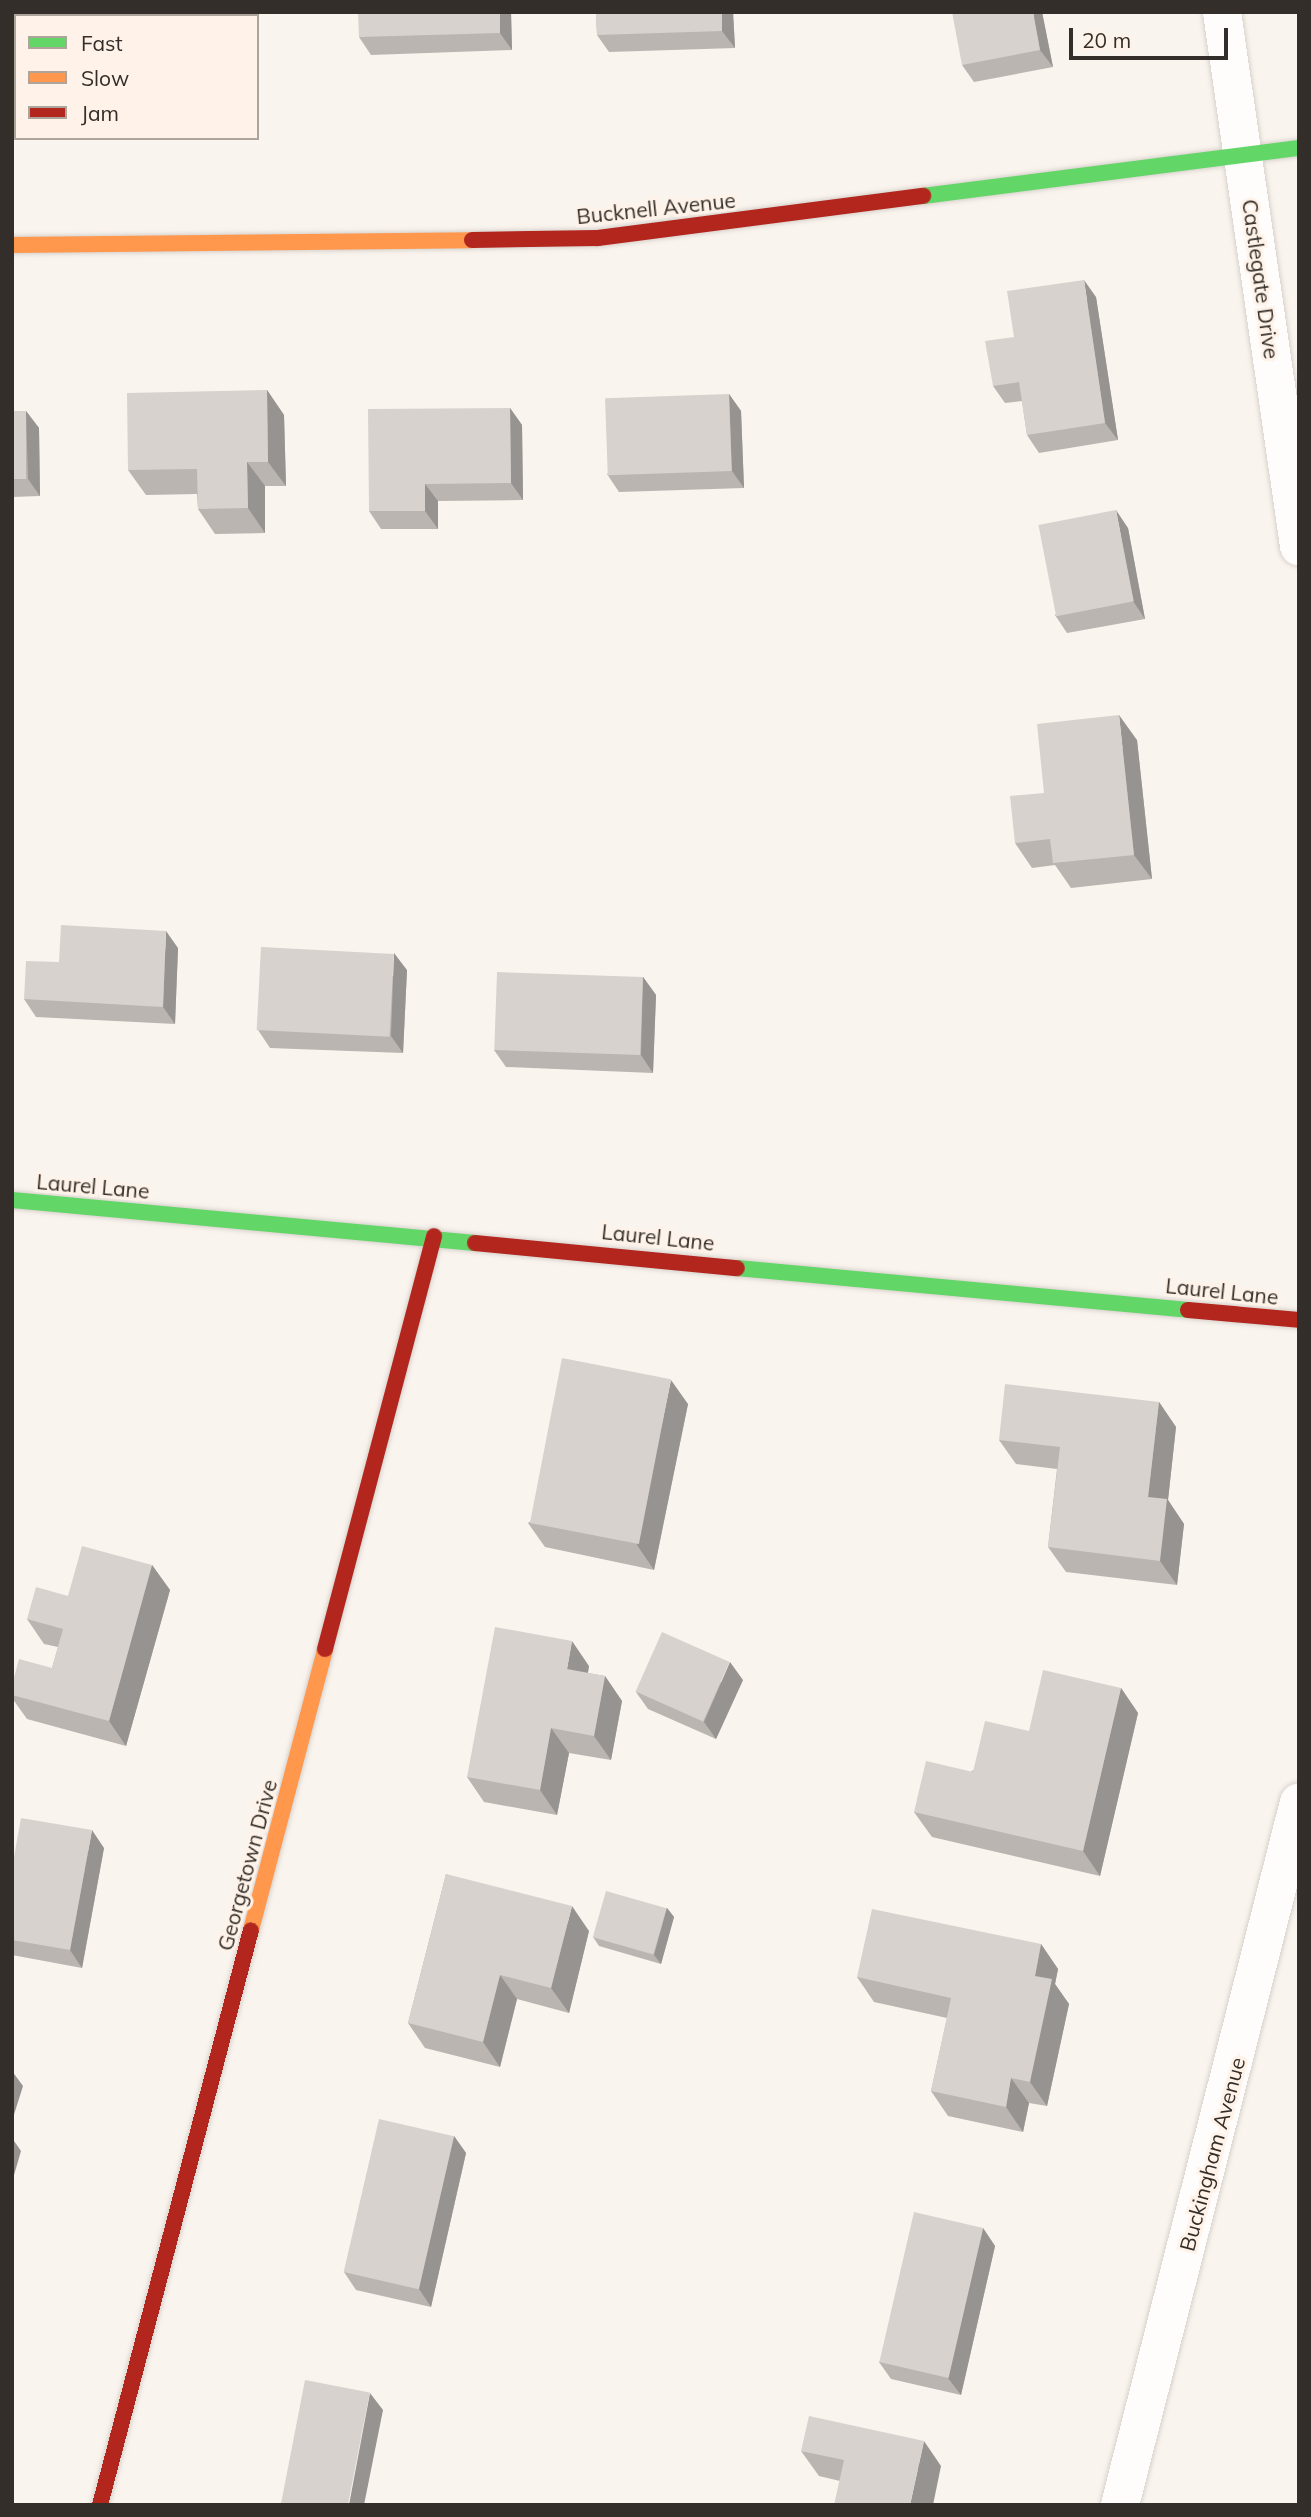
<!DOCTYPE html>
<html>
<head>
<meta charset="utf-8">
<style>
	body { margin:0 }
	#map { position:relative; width:1311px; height:2517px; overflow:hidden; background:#faf4ee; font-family:Mulish,sans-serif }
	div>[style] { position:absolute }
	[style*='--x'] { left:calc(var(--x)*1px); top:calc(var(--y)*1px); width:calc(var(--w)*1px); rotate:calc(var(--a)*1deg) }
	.roads { filter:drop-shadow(0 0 2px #d7d1cc) drop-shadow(0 0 2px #d7d1cc) }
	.street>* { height:38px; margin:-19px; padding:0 19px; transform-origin:19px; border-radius:19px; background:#fefdfc }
	.fast>* { height:16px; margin:-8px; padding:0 8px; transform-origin:8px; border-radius:8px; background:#63d668 }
	.slow>* { height:16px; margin:-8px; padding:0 8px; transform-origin:8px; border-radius:8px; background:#ff974d }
	.jam>* { height:16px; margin:-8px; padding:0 8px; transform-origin:8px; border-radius:8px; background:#b3261e }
	.wall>* { inset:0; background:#bab5b1 }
	.shaded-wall>* { inset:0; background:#979390; transform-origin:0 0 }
	.building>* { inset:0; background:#d8d2ce; transform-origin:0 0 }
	span { translate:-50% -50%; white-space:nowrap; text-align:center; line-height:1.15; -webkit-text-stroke:6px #fff3e9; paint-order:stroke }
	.street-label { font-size:21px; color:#332e29 }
	.frame { position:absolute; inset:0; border:14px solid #332e29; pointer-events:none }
	.legend { position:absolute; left:14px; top:14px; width:245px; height:126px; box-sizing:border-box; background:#fff3e9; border:2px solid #ada49c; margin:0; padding:9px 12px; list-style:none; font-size:21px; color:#332e29 }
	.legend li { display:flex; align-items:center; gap:14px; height:35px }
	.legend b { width:35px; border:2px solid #ada49c }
	.scale { position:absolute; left:1069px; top:28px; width:159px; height:32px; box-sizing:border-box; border:4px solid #332e29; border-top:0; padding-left:9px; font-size:21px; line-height:24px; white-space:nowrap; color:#332e29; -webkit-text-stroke:5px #fff3e9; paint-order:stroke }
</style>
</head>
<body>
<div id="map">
	<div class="roads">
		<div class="street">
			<i style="--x:1222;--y:12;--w:540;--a:81.79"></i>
			<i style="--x:1120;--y:2505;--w:725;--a:-75.71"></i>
		</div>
		<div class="fast">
			<i style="--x:923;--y:196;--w:379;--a:-7.3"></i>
			<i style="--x:12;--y:1200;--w:465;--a:5.3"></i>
			<i style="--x:737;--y:1268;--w:453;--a:5.3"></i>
		</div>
		<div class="slow">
			<i style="--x:12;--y:245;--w:460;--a:-0.6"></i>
			<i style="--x:251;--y:1930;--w:291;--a:-75.2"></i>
		</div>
		<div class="jam">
			<i style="--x:472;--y:240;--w:126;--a:-0.9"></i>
			<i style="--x:598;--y:238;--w:328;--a:-7.4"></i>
			<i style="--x:475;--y:1243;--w:263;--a:5.5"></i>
			<i style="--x:1188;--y:1310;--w:111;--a:5.1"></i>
			<i style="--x:325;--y:1649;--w:427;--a:-75.2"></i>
			<i style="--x:100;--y:2505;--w:594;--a:-75.29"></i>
		</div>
	</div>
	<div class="wall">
		<i style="clip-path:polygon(12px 12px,20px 12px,20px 16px,16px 16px,16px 74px,12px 74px)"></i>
		<i style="clip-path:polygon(511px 12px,512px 50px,371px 55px,359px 37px)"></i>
		<i style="clip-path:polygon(596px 12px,733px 12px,735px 48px,609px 52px,597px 35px)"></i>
		<i style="clip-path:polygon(1042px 12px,1053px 67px,974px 82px,962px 65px)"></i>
		<i style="clip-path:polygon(1096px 297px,1118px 440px,1039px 453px,1027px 435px,1022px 401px,1005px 403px,993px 386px,1014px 337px)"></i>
		<i style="clip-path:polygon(267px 390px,284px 415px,286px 486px,265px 486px,265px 533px,215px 534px,198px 509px,197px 494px,146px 495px,128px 470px)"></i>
		<i style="clip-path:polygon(729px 394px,741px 411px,744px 488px,619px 492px,607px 474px)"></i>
		<i style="clip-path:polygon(510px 408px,522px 425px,523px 500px,438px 501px,438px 529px,381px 529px,369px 511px)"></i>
		<i style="clip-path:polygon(12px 411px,26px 411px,39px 428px,40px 496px,12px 497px)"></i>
		<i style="clip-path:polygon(1128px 528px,1145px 619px,1067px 633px,1055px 615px)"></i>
		<i style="clip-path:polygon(1137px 740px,1152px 879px,1071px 888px,1055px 865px,1032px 868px,1015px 843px,1044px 793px)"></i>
		<i style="clip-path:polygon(178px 948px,175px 1024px,36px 1017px,24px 999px,59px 962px)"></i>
		<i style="clip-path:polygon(407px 970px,403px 1053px,270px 1048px,258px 1030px)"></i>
		<i style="clip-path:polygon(643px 977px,656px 995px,653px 1073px,506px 1067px,494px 1050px)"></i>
		<i style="clip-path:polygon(1159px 1402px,1176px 1427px,1168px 1500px,1184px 1524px,1177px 1585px,1066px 1572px,1048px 1547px,1057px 1469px,1016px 1464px,999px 1440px)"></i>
		<i style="clip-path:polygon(688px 1404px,654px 1570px,545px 1547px,528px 1523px)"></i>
		<i style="clip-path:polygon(152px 1565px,170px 1590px,126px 1746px,27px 1719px,12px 1698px,12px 1685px,52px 1668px,58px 1647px,44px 1644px,27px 1619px)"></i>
		<i style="clip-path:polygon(589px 1666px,588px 1673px,605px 1676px,622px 1701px,611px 1760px,569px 1753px,557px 1815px,484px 1802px,467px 1777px)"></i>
		<i style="clip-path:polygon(743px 1680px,716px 1739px,648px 1709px,636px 1692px)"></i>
		<i style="clip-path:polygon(1121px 1688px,1138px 1713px,1100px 1876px,932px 1837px,914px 1812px,1029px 1731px)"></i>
		<i style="clip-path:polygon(104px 1848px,82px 1968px,12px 1955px,12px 1868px)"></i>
		<i style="clip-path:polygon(446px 1874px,589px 1931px,569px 2013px,517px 1999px,500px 2067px,425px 2048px,408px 2023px)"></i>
		<i style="clip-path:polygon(667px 1908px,674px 1917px,661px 1964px,599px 1946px,593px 1937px)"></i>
		<i style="clip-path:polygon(1041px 1944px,1058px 1969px,1055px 1984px,1069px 2004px,1047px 2106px,1029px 2103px,1023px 2132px,948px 2116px,931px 2091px,947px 2018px,874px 2002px,857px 1977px)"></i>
		<i style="clip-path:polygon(454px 2136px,466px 2153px,431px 2307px,356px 2290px,344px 2272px)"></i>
		<i style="clip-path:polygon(983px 2228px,995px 2246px,961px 2395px,891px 2379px,879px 2362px)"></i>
		<i style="clip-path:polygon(801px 2451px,941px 2466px,840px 2481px,819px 2476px)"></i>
	</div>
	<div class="shaded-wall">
		<i style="clip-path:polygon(12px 12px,20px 12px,20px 16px,16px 16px,16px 65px,12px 60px)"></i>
		<i style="left:243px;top:12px;width:12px;height:4px"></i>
		<i style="clip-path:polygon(500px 12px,511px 12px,512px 50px,500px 33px)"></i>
		<i style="clip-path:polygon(722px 12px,733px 12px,735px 48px,722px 31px)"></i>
		<i style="clip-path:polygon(1033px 12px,1042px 12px,1053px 67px,1040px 50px)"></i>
		<i style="clip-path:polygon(1084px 280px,1096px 297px,1118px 440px,1105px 423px)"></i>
		<i style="clip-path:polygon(267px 390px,284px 415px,286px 486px,268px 462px)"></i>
		<i style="clip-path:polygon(729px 394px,741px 411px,744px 488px,732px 471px)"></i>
		<i style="clip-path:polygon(510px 408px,522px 425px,523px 500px,511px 483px)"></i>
		<i style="clip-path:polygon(26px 411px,39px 428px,40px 496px,28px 479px)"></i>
		<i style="clip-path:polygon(247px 462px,265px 486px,265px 533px,248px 508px)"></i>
		<i style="clip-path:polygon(425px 484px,438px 501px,438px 529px,425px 511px)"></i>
		<i style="clip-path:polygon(1116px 510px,1128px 528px,1145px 619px,1133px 601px)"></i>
		<i style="clip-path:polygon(1119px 715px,1137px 740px,1152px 879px,1134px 855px)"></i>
		<i style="clip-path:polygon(166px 931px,178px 948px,175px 1024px,163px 1007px)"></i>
		<i style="clip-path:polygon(394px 953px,407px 970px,403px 1053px,391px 1036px)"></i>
		<i style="clip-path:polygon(643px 977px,656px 995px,653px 1073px,641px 1055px)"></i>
		<i style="clip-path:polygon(671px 1380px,688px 1404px,654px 1570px,637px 1545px)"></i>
		<i style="clip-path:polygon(1159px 1402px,1176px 1427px,1168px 1500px,1184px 1524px,1177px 1585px,1160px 1561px,1148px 1497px)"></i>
		<i style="clip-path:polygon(152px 1565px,170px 1590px,126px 1746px,109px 1721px)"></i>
		<i style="clip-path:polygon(572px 1641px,589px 1666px,584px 1694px,567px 1669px)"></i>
		<i style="clip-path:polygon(730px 1662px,743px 1680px,716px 1739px,704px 1722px)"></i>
		<i style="clip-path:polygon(605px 1676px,622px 1701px,611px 1760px,594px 1736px)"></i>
		<i style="clip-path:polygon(1121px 1688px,1138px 1713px,1100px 1876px,1083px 1851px)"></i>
		<i style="clip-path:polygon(551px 1728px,569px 1753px,557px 1815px,540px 1790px)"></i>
		<i style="clip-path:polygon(92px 1830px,104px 1848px,82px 1968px,70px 1950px)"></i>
		<i style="clip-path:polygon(572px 1906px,589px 1931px,569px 2013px,551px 1988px)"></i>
		<i style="clip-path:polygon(667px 1908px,674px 1917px,661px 1964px,654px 1955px)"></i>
		<i style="clip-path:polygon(1041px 1944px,1058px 1969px,1055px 1984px,1069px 2004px,1047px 2106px,1030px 2082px,1035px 1976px)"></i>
		<i style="clip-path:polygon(500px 1975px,517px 1999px,500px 2067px,483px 2042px)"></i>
		<i style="clip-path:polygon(12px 2071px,23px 2086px,12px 2121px)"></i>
		<i style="clip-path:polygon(1011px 2078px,1029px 2103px,1023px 2132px,1006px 2107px)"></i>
		<i style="clip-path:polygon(454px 2136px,466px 2153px,431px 2307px,419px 2289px)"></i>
		<i style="clip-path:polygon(12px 2138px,21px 2151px,12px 2182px)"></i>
		<i style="clip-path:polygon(983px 2228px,995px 2246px,961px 2395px,948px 2378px)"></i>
		<i style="clip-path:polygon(370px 2393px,383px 2410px,364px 2505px,349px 2505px)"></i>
		<i style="clip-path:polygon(924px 2441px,941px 2466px,933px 2505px,910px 2505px)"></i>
	</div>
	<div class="building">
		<i style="left:115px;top:12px;width:128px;height:4px"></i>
		<i style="clip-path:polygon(358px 12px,500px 12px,500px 33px,359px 37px)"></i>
		<i style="clip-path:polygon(596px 12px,722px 12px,722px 31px,597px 35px)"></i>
		<i style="clip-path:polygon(952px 12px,1033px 12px,1040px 50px,962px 65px)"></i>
		<i style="clip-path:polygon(1084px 280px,1105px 423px,1027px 435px,1019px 382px,993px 386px,985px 341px,1014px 337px,1007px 291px)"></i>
		<i style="clip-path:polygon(267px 390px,268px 462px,247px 462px,248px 508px,198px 509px,197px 469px,128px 470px,127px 393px)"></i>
		<i style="left:729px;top:394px;width:77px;height:124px;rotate:88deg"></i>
		<i style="clip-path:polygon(510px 408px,511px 483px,425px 484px,425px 511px,369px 511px,368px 409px)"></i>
		<i style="left:12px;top:411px;width:14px;height:68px"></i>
		<i style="left:1116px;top:510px;width:93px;height:79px;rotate:79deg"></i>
		<i style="clip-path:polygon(1119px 715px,1134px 855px,1053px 863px,1050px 839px,1015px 843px,1010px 796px,1044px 793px,1037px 724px)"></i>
		<i style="clip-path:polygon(61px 925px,166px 931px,163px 1007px,24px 999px,26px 961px,59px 962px)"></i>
		<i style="left:261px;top:947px;width:133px;height:83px;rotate:3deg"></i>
		<i style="left:497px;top:972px;width:146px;height:78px;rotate:2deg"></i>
		<i style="left:562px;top:1358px;width:111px;height:168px;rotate:11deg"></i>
		<i style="clip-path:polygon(1005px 1384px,1159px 1402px,1148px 1497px,1167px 1499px,1160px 1561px,1048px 1547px,1060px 1447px,999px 1440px)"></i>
		<i style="clip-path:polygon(82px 1546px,152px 1565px,109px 1721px,12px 1695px,12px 1685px,19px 1659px,52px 1668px,63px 1629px,27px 1619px,36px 1587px,68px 1596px)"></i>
		<i style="clip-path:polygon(495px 1627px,572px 1641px,567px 1669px,605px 1676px,594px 1736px,551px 1728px,540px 1790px,467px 1777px)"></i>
		<i style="left:662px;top:1632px;width:74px;height:65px;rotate:24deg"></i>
		<i style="clip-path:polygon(1043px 1670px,1121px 1688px,1083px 1851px,914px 1812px,926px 1761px,973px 1772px,985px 1721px,1029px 1731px)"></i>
		<i style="clip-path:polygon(21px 1818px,92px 1830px,70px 1950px,12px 1940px,12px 1868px)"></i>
		<i style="clip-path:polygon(446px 1874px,572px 1906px,551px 1988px,500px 1975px,483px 2042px,408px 2023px)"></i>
		<i style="left:606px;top:1891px;width:63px;height:48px;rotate:16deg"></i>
		<i style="clip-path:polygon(872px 1909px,1041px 1944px,1035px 1976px,1052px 1979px,1030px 2082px,1011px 2078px,1006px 2107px,931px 2091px,951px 1998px,857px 1977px)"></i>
		<i style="left:379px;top:2119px;width:77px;height:157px;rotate:13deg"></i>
		<i style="left:914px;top:2212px;width:71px;height:154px;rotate:13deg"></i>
		<i style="left:305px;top:2380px;width:66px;height:127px;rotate:11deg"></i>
		<i style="clip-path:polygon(809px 2416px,924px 2441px,910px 2505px,834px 2505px,844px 2460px,801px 2451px)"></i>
	</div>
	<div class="street-label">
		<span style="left:656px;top:208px;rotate:-6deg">Bucknell Avenue</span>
		<span style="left:1261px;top:279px;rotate:82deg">Castlegate Drive</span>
		<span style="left:93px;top:1186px;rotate:5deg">Laurel Lane</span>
		<span style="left:658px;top:1237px;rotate:6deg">Laurel Lane</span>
		<span style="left:1222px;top:1291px;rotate:6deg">Laurel Lane</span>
		<span style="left:247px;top:1865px;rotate:-75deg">Georgetown Drive</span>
		<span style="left:1212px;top:2154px;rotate:-75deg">Buckingham Avenue</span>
	</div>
	<div class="frame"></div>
	<ul class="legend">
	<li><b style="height:9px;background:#63d668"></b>Fast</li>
	<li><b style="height:9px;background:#ff974d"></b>Slow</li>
	<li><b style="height:9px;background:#b3261e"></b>Jam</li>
	</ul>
	<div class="scale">20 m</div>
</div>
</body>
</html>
